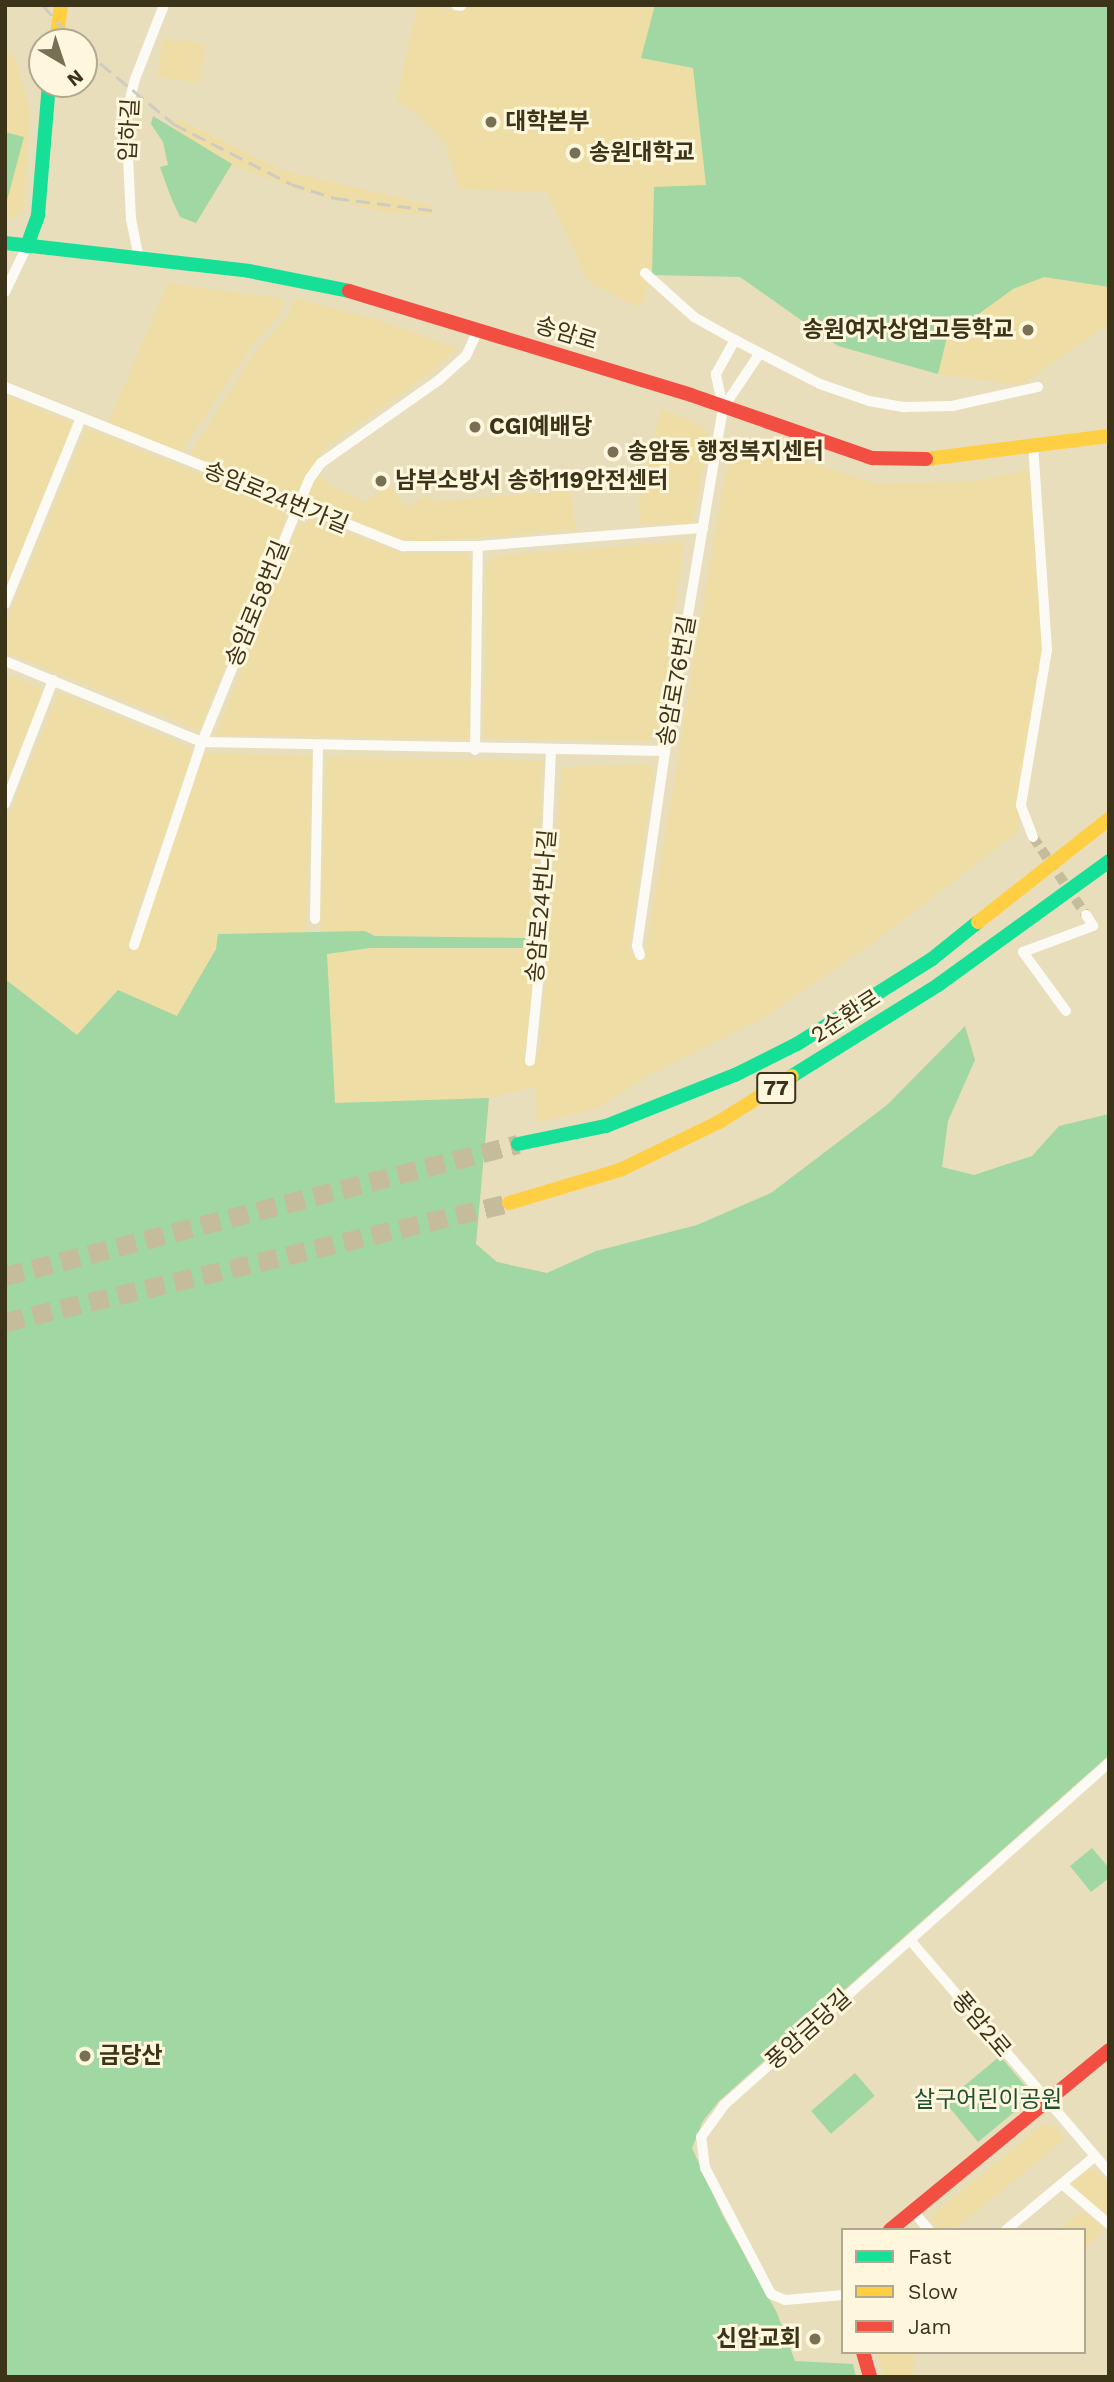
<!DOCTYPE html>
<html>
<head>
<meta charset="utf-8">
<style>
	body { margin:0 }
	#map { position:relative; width:1114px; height:2382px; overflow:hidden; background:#e8debb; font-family:"Work Sans","Noto Sans KR",sans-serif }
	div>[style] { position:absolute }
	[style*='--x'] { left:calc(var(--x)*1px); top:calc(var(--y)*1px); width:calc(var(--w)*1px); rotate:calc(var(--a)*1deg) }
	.built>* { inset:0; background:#eedea5; transform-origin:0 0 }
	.green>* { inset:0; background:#a0d7a2; transform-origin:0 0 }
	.street-tunnel>* { height:10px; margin-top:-5px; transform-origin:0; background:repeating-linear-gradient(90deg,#c5bc9b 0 10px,transparent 0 15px) }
	.highway-tunnel>* { height:19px; margin-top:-9.5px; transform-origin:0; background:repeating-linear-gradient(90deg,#c5bc9b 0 19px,transparent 0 29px) }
	.street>* { height:10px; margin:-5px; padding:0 5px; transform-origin:5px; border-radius:5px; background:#fcfaf5 }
	.fast>* { height:14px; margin:-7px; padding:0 7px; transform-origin:7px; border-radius:7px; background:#16e098 }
	.slow>* { height:14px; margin:-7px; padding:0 7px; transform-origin:7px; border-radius:7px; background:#ffcf43 }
	.jam>* { height:14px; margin:-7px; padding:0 7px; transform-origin:7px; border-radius:7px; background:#f24e42 }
	.rail>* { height:2.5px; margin-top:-1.25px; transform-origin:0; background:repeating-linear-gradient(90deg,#cecbc1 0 14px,transparent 0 21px) }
	.dots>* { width:19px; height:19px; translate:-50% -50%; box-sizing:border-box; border:4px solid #fef7dd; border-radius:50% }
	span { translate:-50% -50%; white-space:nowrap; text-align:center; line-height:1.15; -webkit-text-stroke:6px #fef7dd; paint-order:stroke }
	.shield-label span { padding:2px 5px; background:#fef7dd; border:2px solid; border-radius:5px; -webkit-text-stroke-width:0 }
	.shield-label { font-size:21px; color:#3b3419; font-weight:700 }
	.poi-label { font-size:23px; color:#3b3419; font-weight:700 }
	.left { translate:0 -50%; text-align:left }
	.right { translate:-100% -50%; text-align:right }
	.street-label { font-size:23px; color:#3b3419 }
	.park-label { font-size:23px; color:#204f32 }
	.frame { position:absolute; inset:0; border:7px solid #3b3419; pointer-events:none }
	.legend { position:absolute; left:841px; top:2228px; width:245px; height:126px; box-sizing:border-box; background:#fef7dd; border:2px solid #b0a98f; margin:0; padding:9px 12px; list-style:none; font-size:21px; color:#3b3419 }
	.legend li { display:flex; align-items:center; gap:14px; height:35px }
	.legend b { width:35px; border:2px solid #b0a98f }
	.north { position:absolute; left:28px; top:28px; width:70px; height:70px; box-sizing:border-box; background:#fef7dd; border:2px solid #b0a98f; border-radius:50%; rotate:141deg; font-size:19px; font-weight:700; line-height:28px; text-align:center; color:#3b3419 }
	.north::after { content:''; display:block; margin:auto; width:24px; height:32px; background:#787052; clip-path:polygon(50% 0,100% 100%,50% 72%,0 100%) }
</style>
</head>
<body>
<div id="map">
	<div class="built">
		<i style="clip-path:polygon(423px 5px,460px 12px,461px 5px,655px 5px,642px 57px,693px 67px,706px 186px,652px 275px,640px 307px,589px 283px,547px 192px,459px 189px,445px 143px,413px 110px,396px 101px,417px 9px)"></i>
		<i style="left:163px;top:38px;width:43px;height:39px;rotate:9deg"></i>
		<i style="clip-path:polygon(5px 47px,15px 57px,30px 112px,24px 210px,9px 221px,5px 220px)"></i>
		<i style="clip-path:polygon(177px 118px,284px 171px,432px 205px,429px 215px,386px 213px,294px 189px,216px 158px,171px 128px)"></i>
		<i style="clip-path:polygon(1044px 277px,1109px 287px,1109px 324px,1021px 385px,938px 374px,947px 337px,1012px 289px)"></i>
		<i style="clip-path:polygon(168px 283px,284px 299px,281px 313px,253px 344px,181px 452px,108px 423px)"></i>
		<i style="clip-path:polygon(294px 298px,375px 319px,457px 348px,430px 373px,322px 450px,303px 486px,285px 494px,193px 458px,191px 452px,252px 356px,288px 315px)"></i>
		<i style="clip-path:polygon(5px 395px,74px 424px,5px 590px)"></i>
		<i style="clip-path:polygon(661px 409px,701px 425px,709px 437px,692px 523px,639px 524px,638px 490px)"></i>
		<i style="clip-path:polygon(86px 428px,279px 506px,286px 519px,199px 730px,5px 652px,5px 625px)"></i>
		<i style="clip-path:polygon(741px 441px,875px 483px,966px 482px,1027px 470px,1030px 474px,1044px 652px,1017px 833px,874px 942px,761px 1019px,649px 1075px,596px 1109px,537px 1122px,536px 1087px,489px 1098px,335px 1103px,327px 954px,370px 948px,497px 950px,525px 948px,526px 939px,320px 933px,326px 757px,543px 761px,529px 1052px,540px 1051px,562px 767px,649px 764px,654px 770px,629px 952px,644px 963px,721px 497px,731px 451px)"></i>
		<i style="clip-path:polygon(319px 474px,333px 487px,365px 502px,390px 485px,407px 508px,427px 495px,432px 502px,570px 490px,576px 529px,421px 542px,396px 538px,317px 508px,307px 495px)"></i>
		<i style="clip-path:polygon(312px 520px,402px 553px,466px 553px,472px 568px,470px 739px,216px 735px,297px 527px)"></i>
		<i style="clip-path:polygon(684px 541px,658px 732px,649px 741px,484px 738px,486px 568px,491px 557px)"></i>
		<i style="clip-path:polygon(5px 674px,40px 688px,41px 700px,5px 786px)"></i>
		<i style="clip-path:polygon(59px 693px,189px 747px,192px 756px,131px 930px,141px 933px,204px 753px,313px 756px,306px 933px,218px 934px,216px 949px,177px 1016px,77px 1035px,5px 979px,5px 824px)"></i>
		<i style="clip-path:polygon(1042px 2125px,1053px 2125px,1065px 2139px,953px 2230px,936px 2230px,931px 2216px)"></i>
		<i style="clip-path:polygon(1087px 2170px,1096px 2171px,1109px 2184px,1109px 2217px,1072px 2188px,1073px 2182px)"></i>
		<i style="clip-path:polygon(1081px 2211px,1105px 2229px,1084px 2251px,1084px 2230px,1058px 2230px)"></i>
		<i style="clip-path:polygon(877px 2352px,914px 2352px,914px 2377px,884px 2377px)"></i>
	</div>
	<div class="green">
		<i style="clip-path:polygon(655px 5px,1109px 5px,1109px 287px,1044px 277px,1013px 289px,947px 337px,938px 374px,838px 346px,740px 277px,652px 275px,654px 187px,706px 185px,693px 68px,641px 58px)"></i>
		<i style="clip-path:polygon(153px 116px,232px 164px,196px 223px,180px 217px,170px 195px,160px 167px,168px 165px,163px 142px,151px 124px)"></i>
		<i style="clip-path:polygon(5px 132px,24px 137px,5px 208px)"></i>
		<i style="clip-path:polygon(365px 931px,375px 936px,526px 938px,525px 948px,370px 948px,327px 954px,335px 1103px,489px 1098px,476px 1244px,497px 1262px,547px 1273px,596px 1251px,697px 1225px,771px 1193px,887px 1105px,965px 1026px,975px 1060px,948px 1121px,942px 1167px,974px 1175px,1032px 1156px,1059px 1126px,1109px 1114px,1109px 1755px,719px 2101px,703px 2121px,692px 2148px,723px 2216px,777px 2313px,795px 2361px,853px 2364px,856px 2377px,5px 2377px,5px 979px,77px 1035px,118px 990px,177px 1016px,216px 949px,218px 934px)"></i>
		<i style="clip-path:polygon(1092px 1848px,1109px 1868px,1109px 1878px,1091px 1892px,1070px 1866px)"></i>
		<i style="clip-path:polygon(1000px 2056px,1028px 2089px,1026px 2102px,978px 2142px,945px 2102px)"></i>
		<i style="left:855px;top:2073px;width:30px;height:58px;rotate:49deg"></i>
	</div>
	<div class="street-tunnel">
		<i style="--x:1033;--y:837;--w:94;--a:55.8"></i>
	</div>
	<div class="highway-tunnel">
		<i style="--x:5;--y:1276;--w:530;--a:-14.43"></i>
		<i style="--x:5;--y:1322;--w:518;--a:-13.28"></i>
	</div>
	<div class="street">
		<i style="--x:456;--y:5;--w:5;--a:11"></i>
		<i style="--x:139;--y:259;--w:41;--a:-101.3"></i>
		<i style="--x:131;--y:219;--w:104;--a:-92.8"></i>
		<i style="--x:126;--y:115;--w:37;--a:-76"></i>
		<i style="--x:135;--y:79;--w:79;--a:-68.6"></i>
		<i style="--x:645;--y:273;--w:66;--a:41.9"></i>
		<i style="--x:694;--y:317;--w:47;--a:29.3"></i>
		<i style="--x:735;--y:340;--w:96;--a:27.4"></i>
		<i style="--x:820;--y:384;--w:52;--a:19.1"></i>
		<i style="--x:869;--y:401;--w:36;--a:10"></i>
		<i style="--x:904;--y:407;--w:48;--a:-1.2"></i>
		<i style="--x:952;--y:406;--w:88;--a:-12.5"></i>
		<i style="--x:5;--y:292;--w:51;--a:-64.4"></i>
		<i style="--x:5;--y:387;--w:429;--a:21.8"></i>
		<i style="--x:403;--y:546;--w:75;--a:0"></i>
		<i style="--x:478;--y:546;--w:226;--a:-4.6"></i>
		<i style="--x:723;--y:408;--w:66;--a:-56.1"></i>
		<i style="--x:5;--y:604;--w:199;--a:-67.8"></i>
		<i style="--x:5;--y:661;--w:213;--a:22.4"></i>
		<i style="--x:202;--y:742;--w:463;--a:1.1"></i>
		<i style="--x:475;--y:750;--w:204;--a:-89.2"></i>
		<i style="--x:5;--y:804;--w:133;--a:-68.8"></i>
		<i style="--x:1033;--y:837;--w:34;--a:-111"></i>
		<i style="--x:1021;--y:805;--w:157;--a:-80.5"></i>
		<i style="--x:1047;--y:650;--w:205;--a:-93.9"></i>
		<i style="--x:315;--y:919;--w:172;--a:-89"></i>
		<i style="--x:134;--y:945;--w:214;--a:-71.5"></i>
		<i style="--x:202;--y:742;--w:285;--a:-67.8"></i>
		<i style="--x:310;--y:478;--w:19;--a:-54"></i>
		<i style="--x:321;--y:463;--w:144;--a:-35.1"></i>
		<i style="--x:439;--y:380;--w:36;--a:-42"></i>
		<i style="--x:466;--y:356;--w:29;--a:-65"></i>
		<i style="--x:640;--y:955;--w:9;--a:-108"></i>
		<i style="--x:637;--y:946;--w:197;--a:-81.8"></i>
		<i style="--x:665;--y:751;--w:348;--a:-80.4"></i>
		<i style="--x:723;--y:408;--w:35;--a:-102"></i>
		<i style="--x:716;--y:374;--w:39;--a:-61"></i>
		<i style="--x:1066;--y:1011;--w:73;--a:-126.1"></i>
		<i style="--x:1023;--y:952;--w:75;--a:-20.4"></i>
		<i style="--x:1093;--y:926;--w:13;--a:-122"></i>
		<i style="--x:530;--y:1061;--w:129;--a:-84.2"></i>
		<i style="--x:543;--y:933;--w:183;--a:-87.5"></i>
		<i style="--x:910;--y:1940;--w:306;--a:49.4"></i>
		<i style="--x:1062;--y:2184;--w:62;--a:40.4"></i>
		<i style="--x:913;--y:2211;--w:25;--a:50"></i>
		<i style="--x:1006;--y:2230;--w:113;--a:-39.6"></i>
		<i style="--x:843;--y:2295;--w:58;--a:175.1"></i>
		<i style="--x:785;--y:2300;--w:15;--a:-157"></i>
		<i style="--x:771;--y:2294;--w:142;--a:-117.6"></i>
		<i style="--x:705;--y:2168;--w:31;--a:-97"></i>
		<i style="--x:701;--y:2137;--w:39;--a:-54"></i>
		<i style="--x:724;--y:2105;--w:515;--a:-41.62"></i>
	</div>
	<div class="fast">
		<i style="--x:5;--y:243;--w:246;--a:6.5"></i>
		<i style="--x:249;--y:271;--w:102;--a:11.3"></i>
		<i style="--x:27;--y:246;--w:33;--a:-70"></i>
		<i style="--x:38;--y:215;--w:131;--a:-85.2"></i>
		<i style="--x:792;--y:1076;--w:172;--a:-31.9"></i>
		<i style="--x:938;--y:985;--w:211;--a:-35.9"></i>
		<i style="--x:518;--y:1144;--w:90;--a:-11.6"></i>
		<i style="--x:606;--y:1126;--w:139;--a:-21.6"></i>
		<i style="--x:735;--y:1075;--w:69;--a:-26.6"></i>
		<i style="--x:797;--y:1044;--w:160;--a:-32.2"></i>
		<i style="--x:932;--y:959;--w:59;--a:-38.8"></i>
	</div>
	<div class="slow">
		<i style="--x:56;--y:42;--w:37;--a:-82"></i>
		<i style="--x:926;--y:459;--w:184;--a:-7.2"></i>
		<i style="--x:978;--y:922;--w:167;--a:-38.2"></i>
		<i style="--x:509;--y:1203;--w:116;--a:-16.6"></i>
		<i style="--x:620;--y:1170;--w:110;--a:-25.9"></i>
		<i style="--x:719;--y:1122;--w:86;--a:-32.2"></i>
	</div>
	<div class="jam">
		<i style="--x:349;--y:291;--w:357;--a:16.9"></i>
		<i style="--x:691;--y:395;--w:192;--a:19.2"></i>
		<i style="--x:872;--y:458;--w:54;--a:1.1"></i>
		<i style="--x:890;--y:2230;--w:283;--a:-39.4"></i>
		<i style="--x:863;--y:2352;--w:26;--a:74"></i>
	</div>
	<div class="rail">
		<i style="--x:43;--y:5;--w:49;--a:49.1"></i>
		<i style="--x:84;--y:50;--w:117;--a:39.4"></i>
		<i style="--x:174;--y:124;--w:131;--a:27.1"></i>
		<i style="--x:291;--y:184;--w:46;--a:17.7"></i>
		<i style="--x:335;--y:198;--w:104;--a:7.2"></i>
	</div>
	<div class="dots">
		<i style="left:491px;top:122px;background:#787052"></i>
		<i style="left:575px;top:153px;background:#787052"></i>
		<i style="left:1028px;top:330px;background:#787052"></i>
		<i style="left:475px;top:427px;background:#787052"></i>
		<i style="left:613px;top:452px;background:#787052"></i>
		<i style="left:381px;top:481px;background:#787052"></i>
		<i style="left:85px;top:2056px;background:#787052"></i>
		<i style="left:815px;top:2339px;background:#787052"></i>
	</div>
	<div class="shield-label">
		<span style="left:776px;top:1088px">77</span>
	</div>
	<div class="poi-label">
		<span class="left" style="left:505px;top:122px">대학본부</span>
		<span class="left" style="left:589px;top:153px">송원대학교</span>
		<span class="right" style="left:1014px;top:330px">송원여자상업고등학교</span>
		<span class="left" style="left:489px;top:427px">CGI예배당</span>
		<span class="left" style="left:627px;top:452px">송암동 행정복지센터</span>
		<span class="left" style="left:395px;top:481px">남부소방서 송하119안전센터</span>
		<span class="left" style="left:99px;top:2056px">금당산</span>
		<span class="right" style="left:801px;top:2339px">신암교회</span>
	</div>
	<div class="street-label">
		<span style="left:130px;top:130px;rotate:-87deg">입하길</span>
		<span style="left:566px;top:334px;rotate:17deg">송암로</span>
		<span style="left:276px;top:498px;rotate:22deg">송암로24번가길</span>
		<span style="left:258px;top:604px;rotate:-68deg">송암로58번길</span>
		<span style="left:677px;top:681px;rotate:-80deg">송암로76번길</span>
		<span style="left:542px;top:906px;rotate:-85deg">송암로24번나길</span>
		<span style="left:846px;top:1017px;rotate:-33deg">2순환로</span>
		<span style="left:981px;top:2025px;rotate:50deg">풍암2로</span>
		<span style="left:809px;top:2030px;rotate:-42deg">풍암금당길</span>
	</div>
	<div class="park-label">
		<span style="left:988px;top:2100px">살구어린이공원</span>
	</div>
	<div class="frame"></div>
	<ul class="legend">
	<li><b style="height:9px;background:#16e098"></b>Fast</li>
	<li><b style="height:9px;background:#ffcf43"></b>Slow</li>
	<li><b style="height:9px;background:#f24e42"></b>Jam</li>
	</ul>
	<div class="north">N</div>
</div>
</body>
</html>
